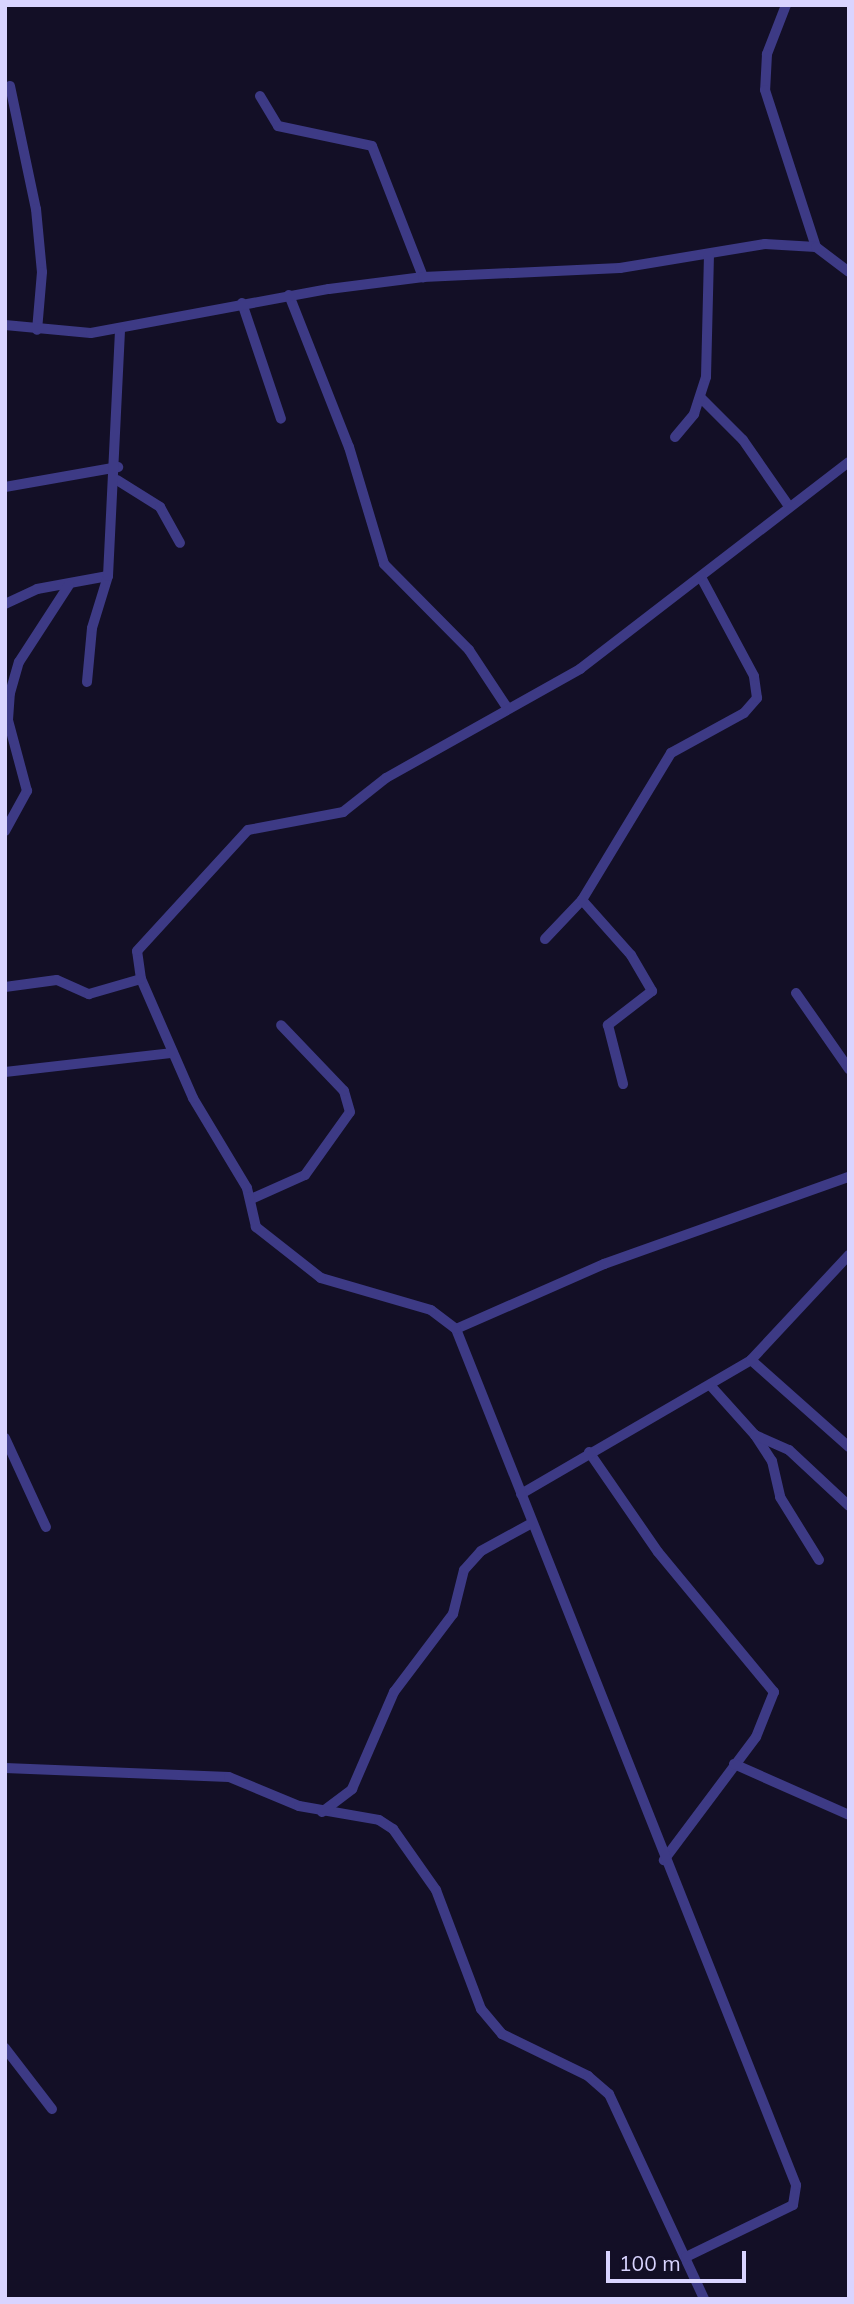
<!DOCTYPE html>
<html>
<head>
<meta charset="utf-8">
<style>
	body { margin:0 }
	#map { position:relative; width:854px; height:2304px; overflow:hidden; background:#130f26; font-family:Mulish,sans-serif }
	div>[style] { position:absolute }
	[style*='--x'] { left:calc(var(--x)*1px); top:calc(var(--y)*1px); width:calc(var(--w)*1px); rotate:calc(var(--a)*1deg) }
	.minor>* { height:10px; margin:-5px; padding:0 5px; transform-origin:5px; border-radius:5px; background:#3d3a85 }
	span { translate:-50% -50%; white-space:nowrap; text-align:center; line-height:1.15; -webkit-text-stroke:7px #130f26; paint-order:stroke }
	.frame { position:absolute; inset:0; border:7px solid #d9d4ff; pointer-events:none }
	.scale { position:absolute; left:606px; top:2251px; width:140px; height:32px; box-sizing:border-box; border:4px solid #d9d4ff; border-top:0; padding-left:9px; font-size:21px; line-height:24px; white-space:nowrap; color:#d9d4ff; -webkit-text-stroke:5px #130f26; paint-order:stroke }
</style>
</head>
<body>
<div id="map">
	<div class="minor">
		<i style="--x:786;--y:5;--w:53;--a:111.2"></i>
		<i style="--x:767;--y:54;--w:36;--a:93"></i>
		<i style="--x:765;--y:90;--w:165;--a:72"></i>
		<i style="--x:10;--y:86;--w:126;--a:78.1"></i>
		<i style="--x:36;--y:209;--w:63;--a:84.6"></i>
		<i style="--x:42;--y:272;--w:58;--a:94.9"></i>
		<i style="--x:260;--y:96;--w:35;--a:59"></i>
		<i style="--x:278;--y:126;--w:96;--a:12"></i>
		<i style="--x:372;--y:146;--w:141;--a:68.7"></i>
		<i style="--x:289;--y:295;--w:163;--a:68.5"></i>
		<i style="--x:349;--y:447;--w:122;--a:73.3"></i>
		<i style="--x:384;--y:564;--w:121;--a:45.3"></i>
		<i style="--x:469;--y:650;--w:67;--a:56.5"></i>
		<i style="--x:242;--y:303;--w:122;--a:71.4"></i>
		<i style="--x:5;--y:325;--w:86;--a:5.3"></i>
		<i style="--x:91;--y:333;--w:242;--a:-10.5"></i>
		<i style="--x:329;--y:289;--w:95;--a:-7.3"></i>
		<i style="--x:423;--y:277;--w:197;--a:-2.6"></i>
		<i style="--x:620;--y:268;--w:147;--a:-9.4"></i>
		<i style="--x:765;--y:244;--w:51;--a:3.4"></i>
		<i style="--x:816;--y:247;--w:41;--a:37.1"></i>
		<i style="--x:701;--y:398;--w:59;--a:45"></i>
		<i style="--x:743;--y:440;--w:79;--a:55.3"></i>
		<i style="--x:675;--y:437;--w:30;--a:-50"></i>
		<i style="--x:694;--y:414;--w:39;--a:-72"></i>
		<i style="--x:706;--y:377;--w:123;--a:-88.6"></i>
		<i style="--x:117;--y:480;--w:51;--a:32.1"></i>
		<i style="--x:160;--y:507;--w:41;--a:60.9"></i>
		<i style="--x:5;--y:487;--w:115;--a:-10"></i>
		<i style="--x:5;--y:604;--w:35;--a:-25"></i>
		<i style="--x:37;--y:589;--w:72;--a:-10.4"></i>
		<i style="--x:87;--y:682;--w:54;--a:-84.7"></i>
		<i style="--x:92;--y:628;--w:54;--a:-72.9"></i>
		<i style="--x:108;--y:576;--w:247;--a:-87.2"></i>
		<i style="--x:5;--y:831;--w:46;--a:-61.2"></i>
		<i style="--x:27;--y:791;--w:73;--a:-105"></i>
		<i style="--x:8;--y:720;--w:27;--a:-86"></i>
		<i style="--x:10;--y:693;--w:32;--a:-74"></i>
		<i style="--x:19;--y:662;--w:92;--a:-57"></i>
		<i style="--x:582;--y:900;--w:74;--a:48.3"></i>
		<i style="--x:631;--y:955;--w:42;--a:59.7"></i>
		<i style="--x:652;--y:991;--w:56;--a:142.3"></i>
		<i style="--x:608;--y:1025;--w:61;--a:75.7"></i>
		<i style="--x:545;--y:939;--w:54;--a:-46.5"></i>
		<i style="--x:582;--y:900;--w:172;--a:-58.8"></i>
		<i style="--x:671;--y:753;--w:83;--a:-28.7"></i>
		<i style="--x:744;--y:713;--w:20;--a:-49"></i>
		<i style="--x:757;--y:698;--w:22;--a:-98"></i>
		<i style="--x:754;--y:676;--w:110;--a:-118.2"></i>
		<i style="--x:5;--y:987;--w:52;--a:-7.7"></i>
		<i style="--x:57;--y:980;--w:35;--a:24"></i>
		<i style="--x:89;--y:994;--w:54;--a:-16.1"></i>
		<i style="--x:796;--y:993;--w:93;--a:55.1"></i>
		<i style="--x:5;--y:1072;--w:169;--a:-6.5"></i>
		<i style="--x:251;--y:1199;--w:59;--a:-24"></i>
		<i style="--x:305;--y:1175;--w:77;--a:-54.5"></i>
		<i style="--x:350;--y:1112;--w:22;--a:-106"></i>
		<i style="--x:344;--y:1091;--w:91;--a:-133.7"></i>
		<i style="--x:456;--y:1329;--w:162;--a:-23.7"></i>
		<i style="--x:604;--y:1264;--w:260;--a:-19.6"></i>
		<i style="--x:751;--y:1360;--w:131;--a:41.6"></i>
		<i style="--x:710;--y:1385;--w:67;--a:48"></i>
		<i style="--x:755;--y:1435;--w:31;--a:57"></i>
		<i style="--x:772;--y:1461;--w:37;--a:77"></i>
		<i style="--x:780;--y:1497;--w:74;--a:58.2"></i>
		<i style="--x:755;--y:1435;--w:37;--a:24"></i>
		<i style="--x:789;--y:1450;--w:82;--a:43"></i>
		<i style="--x:5;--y:1438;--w:98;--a:65.3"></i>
		<i style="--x:589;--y:1452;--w:121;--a:55.4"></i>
		<i style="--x:658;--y:1552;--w:182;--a:50.4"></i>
		<i style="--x:774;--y:1692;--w:48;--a:111.8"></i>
		<i style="--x:756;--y:1737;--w:154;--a:126.8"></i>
		<i style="--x:521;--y:1494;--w:266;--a:-30.2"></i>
		<i style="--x:751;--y:1360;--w:144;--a:-47"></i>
		<i style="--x:734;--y:1764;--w:126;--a:23.9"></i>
		<i style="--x:5;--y:1768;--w:224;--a:2.3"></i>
		<i style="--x:229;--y:1777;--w:76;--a:22.5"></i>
		<i style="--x:299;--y:1806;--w:81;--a:9.9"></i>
		<i style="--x:379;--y:1820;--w:17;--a:33"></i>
		<i style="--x:393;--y:1829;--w:75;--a:54.8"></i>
		<i style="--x:436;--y:1890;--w:127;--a:69.3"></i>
		<i style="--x:481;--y:2009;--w:33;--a:50"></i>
		<i style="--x:502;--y:2034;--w:96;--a:26"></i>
		<i style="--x:588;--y:2076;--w:28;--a:41"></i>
		<i style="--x:609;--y:2094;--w:226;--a:65.1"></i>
		<i style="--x:322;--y:1812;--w:38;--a:-37"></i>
		<i style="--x:352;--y:1789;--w:106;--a:-66.6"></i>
		<i style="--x:394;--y:1692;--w:98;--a:-52.9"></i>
		<i style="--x:453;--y:1614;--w:45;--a:-76"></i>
		<i style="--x:464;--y:1570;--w:25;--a:-48"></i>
		<i style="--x:481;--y:1551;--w:58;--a:-28.8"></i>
		<i style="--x:5;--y:2048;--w:77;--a:52.4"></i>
		<i style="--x:686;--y:2257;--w:119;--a:-25.9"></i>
		<i style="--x:793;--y:2205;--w:20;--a:-81"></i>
		<i style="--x:796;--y:2185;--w:921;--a:-111.66"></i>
		<i style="--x:456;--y:1329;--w:31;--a:-143"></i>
		<i style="--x:431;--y:1310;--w:115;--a:-163.8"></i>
		<i style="--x:321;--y:1278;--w:83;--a:-141.9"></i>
		<i style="--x:256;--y:1227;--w:40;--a:-103"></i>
		<i style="--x:247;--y:1188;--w:105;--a:-121"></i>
		<i style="--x:193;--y:1098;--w:130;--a:-113.6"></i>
		<i style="--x:141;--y:979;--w:28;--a:-98"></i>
		<i style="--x:137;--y:951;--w:164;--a:-47.5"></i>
		<i style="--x:248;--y:830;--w:97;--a:-10.7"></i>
		<i style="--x:343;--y:812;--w:55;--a:-38.3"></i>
		<i style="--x:386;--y:778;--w:223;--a:-29.3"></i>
		<i style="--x:580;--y:669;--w:339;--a:-37.6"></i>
	</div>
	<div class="frame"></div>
	<div class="scale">100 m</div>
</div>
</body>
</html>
